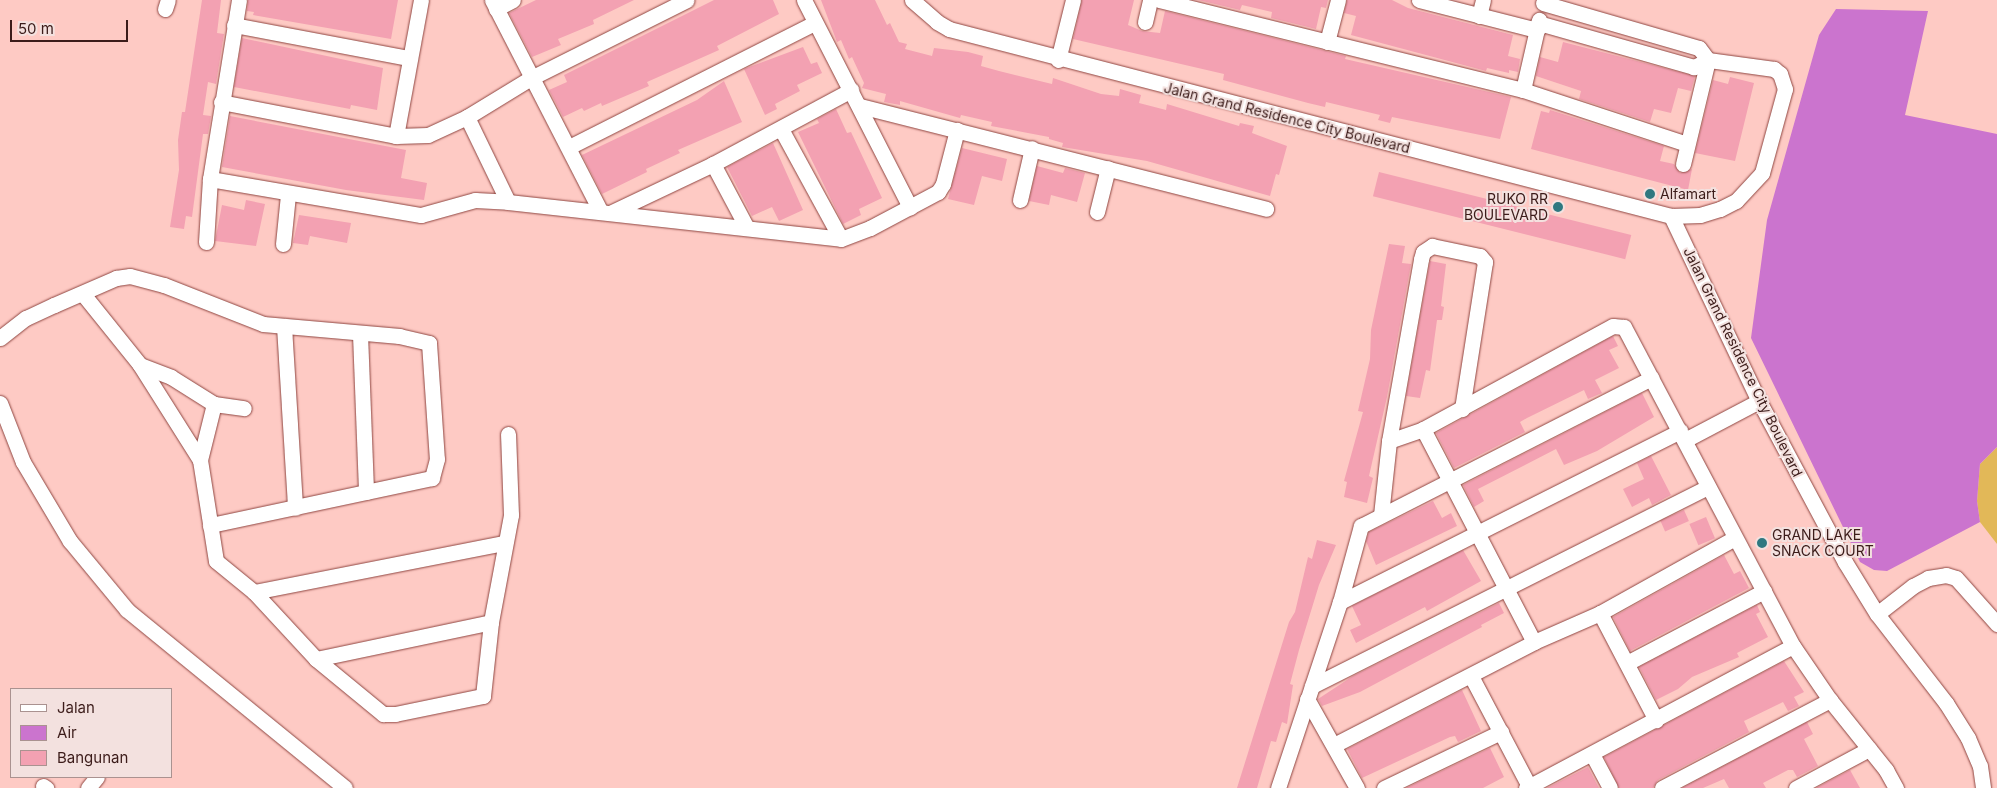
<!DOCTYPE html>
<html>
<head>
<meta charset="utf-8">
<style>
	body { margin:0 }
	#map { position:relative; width:1997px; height:788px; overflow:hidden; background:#fecac4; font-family:Inter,sans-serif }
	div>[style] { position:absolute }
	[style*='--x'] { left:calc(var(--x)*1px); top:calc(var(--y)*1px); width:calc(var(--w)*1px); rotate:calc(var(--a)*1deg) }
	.green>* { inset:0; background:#e2b858 }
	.water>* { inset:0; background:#cb74ce }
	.building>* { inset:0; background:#f3a1b2; transform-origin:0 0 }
	.roads { filter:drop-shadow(0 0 1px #8f4641) drop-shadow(0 0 1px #8f4641) }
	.street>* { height:15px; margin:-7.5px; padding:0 7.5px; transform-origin:7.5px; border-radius:7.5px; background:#fff }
	.dots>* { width:14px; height:14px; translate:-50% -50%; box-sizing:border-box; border:2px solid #f3e1df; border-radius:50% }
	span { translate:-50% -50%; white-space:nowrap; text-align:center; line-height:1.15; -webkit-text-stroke:4px #f3e1df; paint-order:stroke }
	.street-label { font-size:14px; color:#3c1c1a }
	.poi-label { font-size:14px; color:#3c1c1a }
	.left { translate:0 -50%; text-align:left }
	.right { translate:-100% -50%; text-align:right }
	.legend { position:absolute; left:10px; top:688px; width:162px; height:90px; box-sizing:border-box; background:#f3e1df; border:1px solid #aa9290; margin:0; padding:6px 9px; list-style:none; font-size:15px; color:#3c1c1a }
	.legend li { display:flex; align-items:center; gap:10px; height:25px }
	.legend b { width:25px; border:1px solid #aa9290 }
	.scale { position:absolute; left:10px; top:20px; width:118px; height:22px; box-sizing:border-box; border:2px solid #3c1c1a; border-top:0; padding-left:6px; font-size:15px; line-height:18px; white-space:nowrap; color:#3c1c1a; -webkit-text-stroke:4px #f3e1df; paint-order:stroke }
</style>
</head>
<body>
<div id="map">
	<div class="green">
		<i style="clip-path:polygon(1997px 447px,1997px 544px,1980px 522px,1977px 501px,1980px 464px)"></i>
	</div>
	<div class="water">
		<i style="clip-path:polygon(1836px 9px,1928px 11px,1905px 115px,1997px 134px,1997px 447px,1980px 464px,1977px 501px,1980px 522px,1887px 571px,1874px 570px,1860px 562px,1751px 338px,1767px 220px,1819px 35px)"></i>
	</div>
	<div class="building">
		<i style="clip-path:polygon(202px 0,221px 0,217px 33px,224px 34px,216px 84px,208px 82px,203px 115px,211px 116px,208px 134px,203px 134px,192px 217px,186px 216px,184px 229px,170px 227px,179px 170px,178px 140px,182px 112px,185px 112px)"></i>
		<i style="clip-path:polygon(248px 0,398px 0,391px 39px,253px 15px,254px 12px,247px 11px)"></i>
		<i style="clip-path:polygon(536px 0,634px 0,593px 20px,594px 24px,558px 39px,561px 45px,532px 57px,509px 13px)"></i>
		<i style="clip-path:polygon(714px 0,773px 0,779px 14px,717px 46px,719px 50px,647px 82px,649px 86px,602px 106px,601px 103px,584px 111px,582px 108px,563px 117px,549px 90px,567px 82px,564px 75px)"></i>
		<i style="clip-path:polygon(821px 0,875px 0,887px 25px,890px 23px,899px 42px,907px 44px,905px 49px,932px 56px,934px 48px,968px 52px,983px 56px,981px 66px,999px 71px,1052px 84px,1053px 78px,1101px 94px,1119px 96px,1120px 89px,1141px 95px,1139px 103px,1166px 110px,1167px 104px,1239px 126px,1240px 123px,1254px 126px,1252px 133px,1287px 146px,1279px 175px,1276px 174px,1270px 196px,1147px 161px,1062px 147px,1063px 143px,1049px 139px,1049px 137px,991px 126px,992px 122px,961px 115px,960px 118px,900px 101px,900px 105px,884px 102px,886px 94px,862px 88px,864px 83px,852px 57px,849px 59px,841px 40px,837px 42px)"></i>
		<i style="clip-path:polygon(1082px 0,1134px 0,1128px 25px,1142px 31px,1160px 33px,1165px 11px,1346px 56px,1345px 59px,1511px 97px,1500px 139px,1392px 117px,1390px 123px,1378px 120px,1380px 115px,1326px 102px,1325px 107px,1308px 103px,1223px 80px,1224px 74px,1073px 39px)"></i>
		<i style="clip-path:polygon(1198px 0,1328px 0,1326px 8px,1321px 7px,1316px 29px,1271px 18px,1272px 12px,1242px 5px,1240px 10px)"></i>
		<i style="clip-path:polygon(1347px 0,1392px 0,1408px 8px,1513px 35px,1508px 56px,1520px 59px,1518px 72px,1509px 70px,1509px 73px,1487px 68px,1486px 71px,1351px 35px,1356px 16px,1344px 13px)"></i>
		<i style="clip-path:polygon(242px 38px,383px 68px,377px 110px,351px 105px,350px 109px,234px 87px)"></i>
		<i style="clip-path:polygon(1563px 42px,1695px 76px,1691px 91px,1678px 88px,1671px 113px,1654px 109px,1650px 122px,1579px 99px,1581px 91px,1536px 76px,1540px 57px,1558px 62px)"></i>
		<i style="clip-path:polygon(803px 47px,811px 64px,817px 62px,822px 73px,797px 85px,800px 91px,775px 104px,777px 109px,765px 115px,744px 69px)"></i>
		<i style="clip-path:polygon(1730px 77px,1754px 83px,1735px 161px,1695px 153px,1713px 80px,1728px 84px)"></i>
		<i style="clip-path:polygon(724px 81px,742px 122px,678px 150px,680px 153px,646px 169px,647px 172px,602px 194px,582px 155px,697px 100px)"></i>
		<i style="clip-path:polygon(836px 109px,847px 133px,851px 132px,882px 198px,859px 209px,861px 215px,843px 224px,798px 132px,819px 123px,817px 119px)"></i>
		<i style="clip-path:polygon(1550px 110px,1664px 146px,1660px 161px,1674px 164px,1680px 173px,1692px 169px,1688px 190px,1531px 149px,1541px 111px,1549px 113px)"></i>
		<i style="clip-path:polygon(230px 116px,406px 150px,401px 178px,427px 183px,424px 200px,346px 190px,222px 167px)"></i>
		<i style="clip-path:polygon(773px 143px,803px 210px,779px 221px,772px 207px,752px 216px,727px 167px)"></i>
		<i style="clip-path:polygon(962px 148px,1007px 159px,1002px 181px,982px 176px,974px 205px,948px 199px)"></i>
		<i style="clip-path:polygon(1037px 166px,1063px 173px,1065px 168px,1085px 173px,1077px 202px,1051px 195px,1049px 205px,1029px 201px)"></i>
		<i style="left:1379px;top:172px;width:260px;height:25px;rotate:14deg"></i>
		<i style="clip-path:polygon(246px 200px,265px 204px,256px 246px,215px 241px,222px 205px,244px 210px)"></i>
		<i style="clip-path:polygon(299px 215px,351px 223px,347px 243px,310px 236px,308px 245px,293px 243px)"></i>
		<i style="clip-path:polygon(1389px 244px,1405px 246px,1402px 263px,1411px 264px,1387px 397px,1369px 476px,1373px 478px,1367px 503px,1344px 497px,1347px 482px,1344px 481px,1363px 412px,1358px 411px,1370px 359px,1371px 330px)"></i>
		<i style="clip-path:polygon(1430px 261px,1446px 264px,1441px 306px,1444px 307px,1442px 320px,1437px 320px,1430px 371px,1426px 370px,1420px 398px,1406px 396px)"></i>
		<i style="clip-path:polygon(1613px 336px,1618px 346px,1609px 350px,1619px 368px,1595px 380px,1602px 393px,1588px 399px,1584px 390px,1527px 418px,1520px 422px,1525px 432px,1454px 468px,1436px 433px)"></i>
		<i style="clip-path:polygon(1642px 393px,1654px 417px,1597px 451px,1564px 465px,1556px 449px,1478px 489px,1484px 501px,1474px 507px,1463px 485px)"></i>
		<i style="clip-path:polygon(1651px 456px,1671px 495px,1652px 505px,1649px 498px,1632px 507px,1623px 489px,1644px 479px,1637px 463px)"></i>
		<i style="clip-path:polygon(1433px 501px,1442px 518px,1451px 513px,1457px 526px,1376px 565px,1366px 541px,1369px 532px)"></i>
		<i style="left:1684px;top:510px;width:12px;height:26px;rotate:66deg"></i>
		<i style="left:1706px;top:517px;width:23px;height:18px;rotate:67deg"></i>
		<i style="clip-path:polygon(1317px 540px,1336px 545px,1319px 585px,1299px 650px,1290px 684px,1293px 685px,1287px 724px,1282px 722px,1276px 742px,1271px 741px,1257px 788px,1237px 788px,1289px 622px,1295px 612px,1308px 557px,1312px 559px)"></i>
		<i style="clip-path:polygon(1463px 550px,1481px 581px,1427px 611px,1425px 607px,1356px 643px,1350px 630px,1361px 625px,1352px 606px)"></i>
		<i style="clip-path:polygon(1724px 555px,1734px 574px,1740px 571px,1749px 588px,1630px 651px,1613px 617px)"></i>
		<i style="clip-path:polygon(1499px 603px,1504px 613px,1481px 625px,1482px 627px,1360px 692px,1322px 706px,1318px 699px,1353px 676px)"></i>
		<i style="clip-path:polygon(1757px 605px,1760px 612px,1756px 614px,1768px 637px,1737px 653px,1739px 657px,1692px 677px,1678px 689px,1656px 700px,1639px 667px)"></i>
		<i style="clip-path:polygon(1784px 661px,1804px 692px,1794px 697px,1799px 706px,1788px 711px,1783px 702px,1744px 721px,1749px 732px,1658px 780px,1653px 788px,1619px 788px,1604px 757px)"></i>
		<i style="clip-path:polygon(1462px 690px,1481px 731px,1458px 742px,1455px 736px,1450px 737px,1362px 778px,1347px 749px)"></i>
		<i style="clip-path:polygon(1807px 722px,1813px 734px,1804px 739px,1818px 766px,1797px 777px,1793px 770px,1788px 770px,1763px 783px,1766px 788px,1729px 788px,1724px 779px,1703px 788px,1682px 788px)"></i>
		<i style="clip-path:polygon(1490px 748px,1504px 777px,1483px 788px,1406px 788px)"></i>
		<i style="clip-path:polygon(1588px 767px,1599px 788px,1547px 788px)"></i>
		<i style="clip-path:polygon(1850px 770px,1860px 788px,1816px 788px)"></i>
	</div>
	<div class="roads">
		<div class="street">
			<i style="--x:492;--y:0;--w:236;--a:62.8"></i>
			<i style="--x:804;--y:0;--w:233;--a:62.9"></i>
			<i style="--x:912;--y:0;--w:33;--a:41"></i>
			<i style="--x:937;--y:22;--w:14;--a:30"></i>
			<i style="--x:949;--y:29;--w:746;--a:14.52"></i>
			<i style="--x:1671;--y:216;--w:29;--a:-2"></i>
			<i style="--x:1700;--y:215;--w:21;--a:-17"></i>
			<i style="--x:1720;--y:209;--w:18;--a:-27"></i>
			<i style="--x:1736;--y:201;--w:38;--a:-47"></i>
			<i style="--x:1762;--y:173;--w:87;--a:-74.7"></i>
			<i style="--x:1785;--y:89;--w:16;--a:-108"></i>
			<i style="--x:1780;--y:74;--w:8;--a:-140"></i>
			<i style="--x:1774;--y:69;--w:67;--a:-172.2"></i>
			<i style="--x:1708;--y:60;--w:16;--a:153"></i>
			<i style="--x:1694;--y:67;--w:162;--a:-164.2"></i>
			<i style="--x:1159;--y:0;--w:375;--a:13.9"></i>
			<i style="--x:1523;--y:90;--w:173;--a:18.2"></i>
			<i style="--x:1419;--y:0;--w:122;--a:14.3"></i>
			<i style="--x:1543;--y:3;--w:162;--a:16.1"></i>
			<i style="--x:1699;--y:48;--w:15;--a:53"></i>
			<i style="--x:1708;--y:60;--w:107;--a:103.5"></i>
			<i style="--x:165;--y:9;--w:9;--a:-72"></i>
			<i style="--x:496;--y:9;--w:19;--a:-28"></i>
			<i style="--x:1479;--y:16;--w:16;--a:-76"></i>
			<i style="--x:1145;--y:22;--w:23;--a:-77"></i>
			<i style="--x:234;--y:25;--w:178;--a:10.7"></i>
			<i style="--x:1327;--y:42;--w:43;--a:-75.3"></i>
			<i style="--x:1058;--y:60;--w:62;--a:-76"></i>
			<i style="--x:1523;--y:90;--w:72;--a:-77.1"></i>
			<i style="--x:221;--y:102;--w:178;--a:11"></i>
			<i style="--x:396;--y:136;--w:32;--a:-2"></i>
			<i style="--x:428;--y:135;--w:43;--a:-24.8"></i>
			<i style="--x:467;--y:117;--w:75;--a:-31.4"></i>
			<i style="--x:531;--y:78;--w:174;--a:-26.6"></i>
			<i style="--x:860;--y:106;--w:419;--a:14.2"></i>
			<i style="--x:467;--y:117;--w:94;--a:64.2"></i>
			<i style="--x:781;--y:129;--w:125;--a:61.4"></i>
			<i style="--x:396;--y:136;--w:138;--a:-79.6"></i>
			<i style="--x:569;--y:147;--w:275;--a:-26.8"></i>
			<i style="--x:713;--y:164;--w:70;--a:62"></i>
			<i style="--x:210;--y:179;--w:214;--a:9.7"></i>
			<i style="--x:421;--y:215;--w:56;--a:-15.5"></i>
			<i style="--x:475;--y:200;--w:33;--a:3"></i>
			<i style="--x:508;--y:202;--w:335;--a:6.3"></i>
			<i style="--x:841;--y:239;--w:31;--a:-21"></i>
			<i style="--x:870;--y:228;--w:77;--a:-27.9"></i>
			<i style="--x:938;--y:192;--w:9;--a:-58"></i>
			<i style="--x:943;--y:184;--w:56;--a:-75.5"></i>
			<i style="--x:1020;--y:200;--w:53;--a:-77"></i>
			<i style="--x:612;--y:212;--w:112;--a:-25.4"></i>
			<i style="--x:713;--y:164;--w:157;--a:-28.2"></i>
			<i style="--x:1097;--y:212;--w:45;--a:-76"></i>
			<i style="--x:1671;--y:216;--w:205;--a:64.6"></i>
			<i style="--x:1759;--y:401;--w:183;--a:61.9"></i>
			<i style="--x:1845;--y:562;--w:61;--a:58.4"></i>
			<i style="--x:1877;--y:614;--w:113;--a:52.2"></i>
			<i style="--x:1946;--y:703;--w:41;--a:57.8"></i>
			<i style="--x:1968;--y:738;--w:30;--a:67"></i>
			<i style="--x:1980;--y:766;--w:22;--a:82"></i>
			<i style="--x:206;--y:242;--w:63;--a:-86.4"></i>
			<i style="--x:210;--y:179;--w:181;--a:-80.8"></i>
			<i style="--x:283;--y:244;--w:49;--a:-84.2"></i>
			<i style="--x:83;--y:294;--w:91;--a:51.2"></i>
			<i style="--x:140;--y:365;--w:112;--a:57.7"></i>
			<i style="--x:200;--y:460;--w:102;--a:81"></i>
			<i style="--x:216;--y:561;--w:49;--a:39.2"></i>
			<i style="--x:254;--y:592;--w:91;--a:47.2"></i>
			<i style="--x:316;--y:659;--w:87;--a:39.4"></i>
			<i style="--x:383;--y:714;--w:12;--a:0"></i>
			<i style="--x:395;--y:714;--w:90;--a:-11.6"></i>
			<i style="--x:483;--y:696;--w:74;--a:-83.8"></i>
			<i style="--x:491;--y:622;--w:109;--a:-79.4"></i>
			<i style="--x:511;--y:515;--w:81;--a:-92.1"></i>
			<i style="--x:284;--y:326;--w:182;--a:86.5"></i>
			<i style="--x:360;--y:334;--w:158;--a:87.8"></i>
			<i style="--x:0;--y:338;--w:33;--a:-38"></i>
			<i style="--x:26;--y:318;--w:31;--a:-25"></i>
			<i style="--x:54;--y:305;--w:68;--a:-23.5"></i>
			<i style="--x:116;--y:278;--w:14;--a:-8"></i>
			<i style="--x:130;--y:276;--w:35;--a:15"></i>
			<i style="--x:164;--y:285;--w:106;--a:21.5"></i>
			<i style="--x:263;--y:324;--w:137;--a:5"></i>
			<i style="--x:399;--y:336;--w:31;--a:13"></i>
			<i style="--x:429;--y:343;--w:116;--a:86.1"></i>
			<i style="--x:437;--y:459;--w:20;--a:105"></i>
			<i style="--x:432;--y:478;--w:227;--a:168"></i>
			<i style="--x:140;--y:365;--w:33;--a:21"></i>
			<i style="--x:171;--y:377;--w:51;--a:32.1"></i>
			<i style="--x:214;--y:404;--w:30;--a:8"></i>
			<i style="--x:0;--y:403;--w:63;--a:68.7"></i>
			<i style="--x:23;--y:462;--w:92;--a:59.3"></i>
			<i style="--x:70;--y:541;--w:89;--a:50.4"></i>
			<i style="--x:127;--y:610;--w:281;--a:39.2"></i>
			<i style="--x:1423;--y:429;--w:240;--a:62.5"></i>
			<i style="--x:1685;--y:440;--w:84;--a:-27.8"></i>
			<i style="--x:1389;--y:441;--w:36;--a:-19"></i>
			<i style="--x:1423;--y:429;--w:216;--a:-28.5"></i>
			<i style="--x:1613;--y:326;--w:11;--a:5"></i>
			<i style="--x:1624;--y:327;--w:361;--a:62.1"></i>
			<i style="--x:1793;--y:646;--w:65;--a:55.6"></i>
			<i style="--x:1830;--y:700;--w:90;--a:51.3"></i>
			<i style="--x:1886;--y:770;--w:21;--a:61"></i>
			<i style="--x:200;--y:460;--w:58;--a:-76"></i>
			<i style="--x:1381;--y:515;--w:74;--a:-83.8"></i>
			<i style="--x:1389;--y:441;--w:185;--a:-80"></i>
			<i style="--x:1421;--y:259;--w:7;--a:-74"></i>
			<i style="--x:1423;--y:252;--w:11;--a:-34"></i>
			<i style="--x:1432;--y:246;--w:49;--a:11.8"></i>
			<i style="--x:1480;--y:256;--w:8;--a:50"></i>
			<i style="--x:1485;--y:262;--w:149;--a:98.9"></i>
			<i style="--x:254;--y:592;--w:255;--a:-11.1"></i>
			<i style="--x:1340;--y:602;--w:381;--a:-26.7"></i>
			<i style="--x:1600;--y:613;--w:121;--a:62.4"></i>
			<i style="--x:1877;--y:614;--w:46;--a:-37.9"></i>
			<i style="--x:1913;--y:586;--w:17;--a:-28"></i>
			<i style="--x:1928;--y:578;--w:18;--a:-9"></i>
			<i style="--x:1946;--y:575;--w:10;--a:17"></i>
			<i style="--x:1956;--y:578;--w:62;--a:48.3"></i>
			<i style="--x:316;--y:659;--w:179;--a:-11.9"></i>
			<i style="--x:1627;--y:663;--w:155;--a:-27.7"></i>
			<i style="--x:1471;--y:676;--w:124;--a:62.2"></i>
			<i style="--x:1312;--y:686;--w:443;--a:-26.7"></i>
			<i style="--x:1307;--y:699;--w:102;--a:60.7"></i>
			<i style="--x:1334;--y:745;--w:225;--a:-27.2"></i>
			<i style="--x:1534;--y:642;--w:72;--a:-23.7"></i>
			<i style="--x:1600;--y:613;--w:154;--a:-29.1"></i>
			<i style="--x:1592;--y:754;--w:38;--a:62"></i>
			<i style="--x:43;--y:786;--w:4;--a:34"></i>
			<i style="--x:88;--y:788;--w:14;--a:-51"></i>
			<i style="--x:1278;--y:788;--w:196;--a:-71.6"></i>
			<i style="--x:1340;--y:602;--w:79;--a:-74.6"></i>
			<i style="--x:1361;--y:526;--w:326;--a:-27"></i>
			<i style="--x:1384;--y:788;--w:130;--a:-25.6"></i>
			<i style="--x:1526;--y:788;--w:302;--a:-28"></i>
			<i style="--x:1662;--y:788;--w:190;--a:-27.6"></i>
			<i style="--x:1796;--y:788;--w:83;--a:-28.1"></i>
		</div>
	</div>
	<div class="dots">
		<i style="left:1650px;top:194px;background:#2f7880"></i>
		<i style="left:1558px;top:207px;background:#2f7880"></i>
		<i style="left:1762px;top:543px;background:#2f7880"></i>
	</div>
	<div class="street-label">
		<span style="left:1287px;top:118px;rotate:14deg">Jalan Grand Residence City Boulevard</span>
		<span style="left:1743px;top:362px;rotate:64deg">Jalan Grand Residence City Boulevard</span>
	</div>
	<div class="poi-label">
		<span class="left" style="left:1660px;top:194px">Alfamart</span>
		<span class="right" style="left:1548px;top:207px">RUKO RR<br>BOULEVARD</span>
		<span class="left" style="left:1772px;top:543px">GRAND LAKE<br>SNACK COURT</span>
	</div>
	<ul class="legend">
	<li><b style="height:6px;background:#fff"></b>Jalan</li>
	<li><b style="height:14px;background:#cb74ce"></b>Air</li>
	<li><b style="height:14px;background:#f3a1b2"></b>Bangunan</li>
	</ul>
	<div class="scale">50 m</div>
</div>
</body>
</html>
